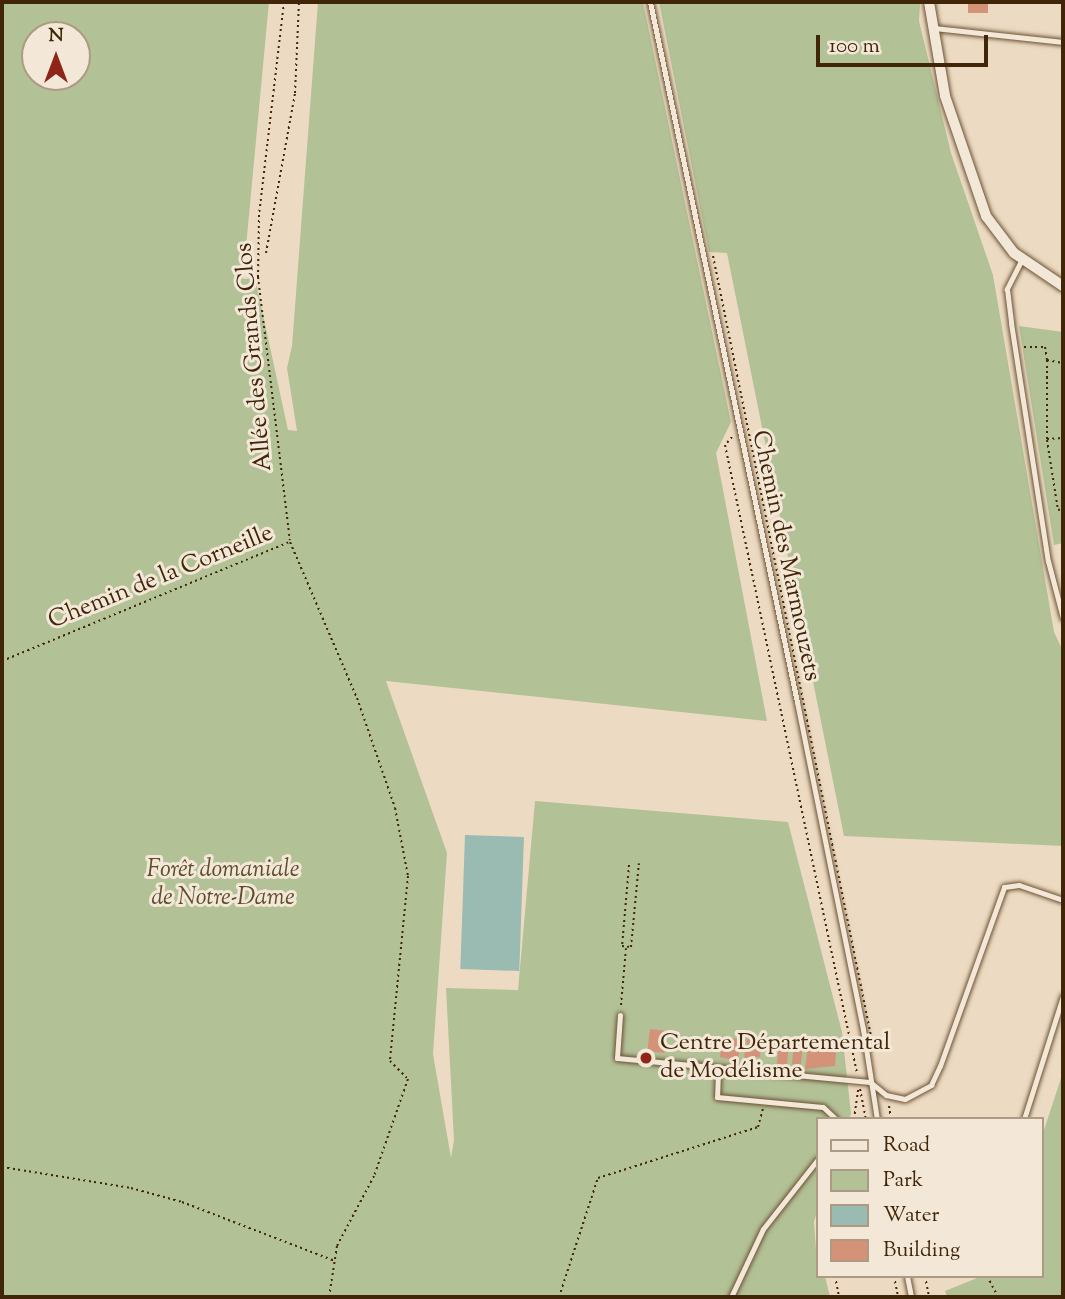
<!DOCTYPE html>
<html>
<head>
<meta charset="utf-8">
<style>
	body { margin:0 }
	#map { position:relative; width:1065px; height:1299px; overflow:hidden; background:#ecdbc2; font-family:"Sorts Mill Goudy",serif }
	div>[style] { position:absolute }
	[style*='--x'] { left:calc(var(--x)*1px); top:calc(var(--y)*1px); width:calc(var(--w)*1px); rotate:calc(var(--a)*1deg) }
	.green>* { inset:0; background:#b3c197 }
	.water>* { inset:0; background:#99bbb2; transform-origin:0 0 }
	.building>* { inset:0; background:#d49378; transform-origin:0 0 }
	.path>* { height:2px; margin-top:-1px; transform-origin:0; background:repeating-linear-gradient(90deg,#412508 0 2px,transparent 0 5.5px) }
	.roads { filter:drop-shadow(0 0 2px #6c5236) drop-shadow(0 0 2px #6c5236) }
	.lane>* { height:5px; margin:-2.5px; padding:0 2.5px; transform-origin:2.5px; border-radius:2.5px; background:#f3e8d7 }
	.street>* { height:10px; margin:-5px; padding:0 5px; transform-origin:5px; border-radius:5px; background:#f3e8d7 }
	.dots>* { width:19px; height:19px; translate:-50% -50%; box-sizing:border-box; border:4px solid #f3e8d7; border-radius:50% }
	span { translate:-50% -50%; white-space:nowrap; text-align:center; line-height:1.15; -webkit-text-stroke:6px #f3e8d7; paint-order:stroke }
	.street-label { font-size:24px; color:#412508 }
	.park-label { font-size:24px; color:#5e4c2c; font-style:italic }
	.poi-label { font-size:24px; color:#412508 }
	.left { translate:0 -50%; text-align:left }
	.frame { position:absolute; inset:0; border:4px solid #412508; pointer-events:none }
	.legend { position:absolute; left:816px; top:1117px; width:228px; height:161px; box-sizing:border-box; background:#f3e8d7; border:2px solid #ac9a84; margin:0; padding:9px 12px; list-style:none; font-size:21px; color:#412508 }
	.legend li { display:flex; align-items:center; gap:14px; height:35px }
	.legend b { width:35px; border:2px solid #ac9a84 }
	.north { position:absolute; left:21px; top:21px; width:70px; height:70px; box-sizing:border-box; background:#f3e8d7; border:2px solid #ac9a84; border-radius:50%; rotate:0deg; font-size:19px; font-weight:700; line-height:28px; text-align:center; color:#412508 }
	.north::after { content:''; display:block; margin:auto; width:24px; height:32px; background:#8f2418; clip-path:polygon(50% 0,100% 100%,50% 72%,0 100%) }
	.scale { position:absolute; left:816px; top:35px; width:172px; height:32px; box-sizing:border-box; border:4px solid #412508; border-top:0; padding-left:9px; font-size:21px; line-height:24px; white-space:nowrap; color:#412508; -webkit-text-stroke:5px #f3e8d7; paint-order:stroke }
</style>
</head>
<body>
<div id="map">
	<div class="green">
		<i style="clip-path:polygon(evenodd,2px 2px,269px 2px,243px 279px,255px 278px,288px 430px,297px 431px,287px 368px,292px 346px,318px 2px,643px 2px,731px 422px,716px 453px,767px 721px,386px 681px,447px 853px,433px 1054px,451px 1158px,454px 1140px,446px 988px,518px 990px,535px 801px,788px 822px,842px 1032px,851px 1114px,849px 1119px,818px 1119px,818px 1209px,814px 1222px,818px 1276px,825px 1276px,830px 1297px,2px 1297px,2px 2px,35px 35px,77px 35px,77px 77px,35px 77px,35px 35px)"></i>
		<i style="clip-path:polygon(659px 2px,920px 2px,919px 21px,951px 153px,993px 275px,1054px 632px,1063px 651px,1063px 846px,844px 836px,727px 253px,709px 252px)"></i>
		<i style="clip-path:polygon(1019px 326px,1063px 332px,1063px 543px,1054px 545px)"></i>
		<i style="clip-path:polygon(1063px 1072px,1063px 1297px,947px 1297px,945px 1291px,982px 1276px,1042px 1276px,1042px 1136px)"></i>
	</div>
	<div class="water">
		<i style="left:465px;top:835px;width:59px;height:134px;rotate:2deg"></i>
	</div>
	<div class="building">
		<i style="left:968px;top:2px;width:20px;height:11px"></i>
		<i style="left:650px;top:1029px;width:17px;height:22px;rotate:7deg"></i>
		<i style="left:722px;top:1036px;width:20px;height:10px;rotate:11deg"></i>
		<i style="clip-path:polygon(747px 1039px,761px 1043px,760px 1057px,744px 1059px,745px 1051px,754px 1052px,746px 1049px)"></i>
		<i style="left:779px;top:1044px;width:10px;height:21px;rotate:6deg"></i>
		<i style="left:794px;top:1044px;width:9px;height:20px;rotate:6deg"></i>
		<i style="clip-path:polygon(808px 1046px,836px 1053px,835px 1066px,805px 1069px)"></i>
		<i style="clip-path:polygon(721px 1048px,739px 1051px,738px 1061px,720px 1057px)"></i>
	</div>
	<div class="path">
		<i style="--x:284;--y:2;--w:214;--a:96.7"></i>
		<i style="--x:259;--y:215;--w:62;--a:90.9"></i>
		<i style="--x:258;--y:277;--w:265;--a:83.1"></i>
		<i style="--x:266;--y:253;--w:163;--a:-79.7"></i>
		<i style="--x:295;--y:93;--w:91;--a:-87.5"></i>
		<i style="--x:713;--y:256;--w:806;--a:78.55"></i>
		<i style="--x:1024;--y:347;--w:21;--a:0"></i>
		<i style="--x:1045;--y:347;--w:13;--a:81"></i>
		<i style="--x:1047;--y:360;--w:16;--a:11"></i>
		<i style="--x:1047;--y:360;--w:79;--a:90"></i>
		<i style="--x:1047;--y:439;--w:16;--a:-4"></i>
		<i style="--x:732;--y:437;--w:11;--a:131"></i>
		<i style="--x:725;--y:445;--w:642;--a:78.13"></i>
		<i style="--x:1047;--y:440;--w:71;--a:81.1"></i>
		<i style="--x:1058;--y:510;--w:5;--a:-11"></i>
		<i style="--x:2;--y:661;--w:312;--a:-22.5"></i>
		<i style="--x:290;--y:542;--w:170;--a:66.8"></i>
		<i style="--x:357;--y:698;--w:116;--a:70.9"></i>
		<i style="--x:395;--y:808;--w:69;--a:79.2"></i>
		<i style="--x:408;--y:876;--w:186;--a:95.6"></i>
		<i style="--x:390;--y:1061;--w:25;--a:45"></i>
		<i style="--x:408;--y:1079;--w:103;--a:109.3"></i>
		<i style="--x:374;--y:1176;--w:79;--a:117.9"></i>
		<i style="--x:337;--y:1246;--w:52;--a:98.9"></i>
		<i style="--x:629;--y:865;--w:81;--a:94.9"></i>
		<i style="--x:622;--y:946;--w:9;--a:6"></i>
		<i style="--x:631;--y:947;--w:84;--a:-84.6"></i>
		<i style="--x:621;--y:1005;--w:57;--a:-85"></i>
		<i style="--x:860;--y:1089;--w:31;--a:79"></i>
		<i style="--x:889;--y:1106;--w:13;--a:81"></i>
		<i style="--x:854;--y:1119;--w:30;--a:-82"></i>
		<i style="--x:2;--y:1167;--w:131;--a:9.2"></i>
		<i style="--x:131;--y:1188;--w:53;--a:15.4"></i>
		<i style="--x:182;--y:1202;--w:164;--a:21.1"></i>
		<i style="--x:835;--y:1276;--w:21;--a:79"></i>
		<i style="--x:894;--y:1276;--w:21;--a:79"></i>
		<i style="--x:925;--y:1276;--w:21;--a:79"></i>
		<i style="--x:987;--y:1276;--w:24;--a:62"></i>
		<i style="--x:559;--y:1297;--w:125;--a:-71.9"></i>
		<i style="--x:598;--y:1178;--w:168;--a:-17.7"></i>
		<i style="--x:758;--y:1127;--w:20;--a:-75"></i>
	</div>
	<div class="roads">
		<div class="lane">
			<i style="--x:650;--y:2;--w:715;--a:78.14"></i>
			<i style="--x:797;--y:702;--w:334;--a:78.6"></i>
			<i style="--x:863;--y:1029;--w:91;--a:81.2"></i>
			<i style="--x:934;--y:28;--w:130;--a:6.2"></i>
			<i style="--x:1022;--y:259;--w:34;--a:117"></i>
			<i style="--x:1007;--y:289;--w:34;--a:83"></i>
			<i style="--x:1011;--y:323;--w:241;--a:81.2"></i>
			<i style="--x:1048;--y:561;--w:59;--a:75.3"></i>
			<i style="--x:620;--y:1015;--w:43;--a:94"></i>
			<i style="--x:617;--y:1058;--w:254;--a:5.4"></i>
			<i style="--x:870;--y:1082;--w:21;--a:39"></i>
			<i style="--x:886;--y:1095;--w:19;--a:12"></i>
			<i style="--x:905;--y:1099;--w:30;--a:-28"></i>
			<i style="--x:931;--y:1085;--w:21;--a:-65"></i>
			<i style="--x:940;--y:1066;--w:190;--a:-70.3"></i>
			<i style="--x:1004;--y:887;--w:15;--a:-8"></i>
			<i style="--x:1019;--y:885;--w:46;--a:18.8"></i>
			<i style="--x:718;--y:1071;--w:26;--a:92"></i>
			<i style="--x:717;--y:1097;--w:106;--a:5.4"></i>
			<i style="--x:823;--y:1107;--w:18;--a:43"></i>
			<i style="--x:1024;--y:1119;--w:129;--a:-72.4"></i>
			<i style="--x:907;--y:1276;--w:21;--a:79"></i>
			<i style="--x:731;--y:1297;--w:75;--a:-64.8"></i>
			<i style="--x:763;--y:1229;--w:89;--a:-51.8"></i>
		</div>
		<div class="street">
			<i style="--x:929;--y:2;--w:95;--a:80.3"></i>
			<i style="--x:945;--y:96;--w:127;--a:71.1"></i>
			<i style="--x:986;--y:216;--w:46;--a:52.9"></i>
			<i style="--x:1014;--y:253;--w:59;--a:34"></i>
		</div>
	</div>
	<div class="dots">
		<i style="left:646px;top:1058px;background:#8f2418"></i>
	</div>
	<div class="street-label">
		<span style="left:255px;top:357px;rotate:-95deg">Allée des Grands Clos</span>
		<span style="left:785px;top:556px;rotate:78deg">Chemin des Marmouzets</span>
		<span style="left:161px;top:578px;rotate:-22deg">Chemin de la Corneille</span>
	</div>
	<div class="park-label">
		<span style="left:223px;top:885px">Forêt domaniale<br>de Notre-Dame</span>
	</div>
	<div class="poi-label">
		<span class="left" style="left:660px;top:1058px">Centre Départemental<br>de Modélisme</span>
	</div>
	<div class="frame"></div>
	<ul class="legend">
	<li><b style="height:9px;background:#f3e8d7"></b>Road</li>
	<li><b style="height:19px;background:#b3c197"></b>Park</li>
	<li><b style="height:19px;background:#99bbb2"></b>Water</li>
	<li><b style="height:19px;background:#d49378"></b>Building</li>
	</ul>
	<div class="north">N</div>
	<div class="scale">100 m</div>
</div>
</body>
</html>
